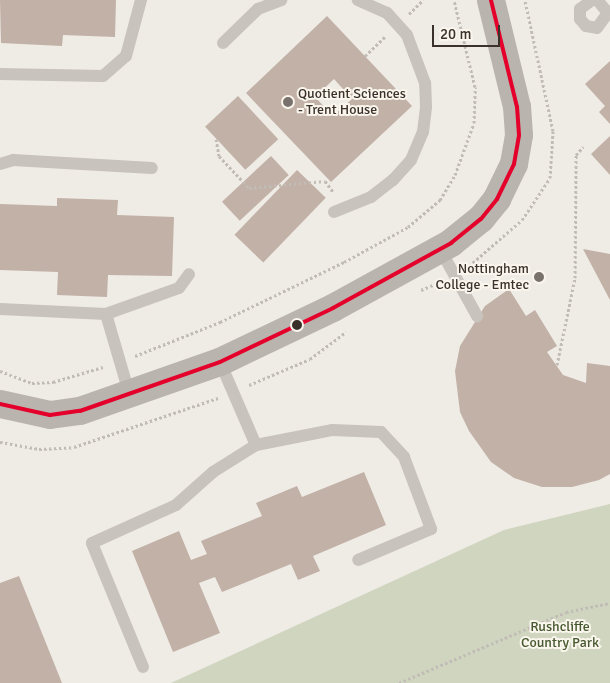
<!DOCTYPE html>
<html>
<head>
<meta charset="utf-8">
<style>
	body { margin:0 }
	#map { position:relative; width:610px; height:683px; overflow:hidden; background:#efebe5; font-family:Signika,sans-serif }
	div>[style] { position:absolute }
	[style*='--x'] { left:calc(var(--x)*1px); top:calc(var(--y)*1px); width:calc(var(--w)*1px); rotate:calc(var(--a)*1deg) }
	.green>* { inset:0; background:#cfd5bf }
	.building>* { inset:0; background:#c2b1a7; transform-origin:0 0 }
	.path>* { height:3px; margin-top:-1.5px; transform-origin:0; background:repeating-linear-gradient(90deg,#c1bcb6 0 2.5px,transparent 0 5px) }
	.lane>* { height:12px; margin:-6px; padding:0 6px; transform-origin:6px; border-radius:6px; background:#c9c3bd }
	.secondary>* { height:28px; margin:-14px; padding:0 14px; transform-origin:14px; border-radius:14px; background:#b9b4ae }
	.bus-1>* { height:4px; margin:-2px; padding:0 2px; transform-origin:2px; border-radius:2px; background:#e4002b }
	.dots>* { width:14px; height:14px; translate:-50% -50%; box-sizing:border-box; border:2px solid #faf6ed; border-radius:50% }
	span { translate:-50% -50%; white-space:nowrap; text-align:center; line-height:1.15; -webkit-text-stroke:4px #faf6ed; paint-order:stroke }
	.poi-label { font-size:14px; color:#3a312b }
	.left { translate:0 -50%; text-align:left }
	.right { translate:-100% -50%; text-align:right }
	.park-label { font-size:14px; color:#46582f }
	.scale { position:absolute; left:432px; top:25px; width:68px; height:22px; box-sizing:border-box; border:2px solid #3a312b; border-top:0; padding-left:6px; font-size:15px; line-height:18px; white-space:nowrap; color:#3a312b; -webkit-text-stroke:4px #faf6ed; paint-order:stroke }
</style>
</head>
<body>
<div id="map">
	<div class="green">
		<i style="clip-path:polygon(610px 504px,610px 683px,171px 683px,504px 530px)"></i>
	</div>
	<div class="building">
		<i style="clip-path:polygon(0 0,116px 0,115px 37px,63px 35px,62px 46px,1px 43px)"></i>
		<i style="clip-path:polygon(evenodd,327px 16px,412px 106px,331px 182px,246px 93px,327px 16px,334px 79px,352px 99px,333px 116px,315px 97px,334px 79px)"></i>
		<i style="clip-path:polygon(610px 61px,610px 124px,599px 112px,605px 106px,585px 84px)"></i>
		<i style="left:238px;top:96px;width:59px;height:45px;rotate:47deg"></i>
		<i style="clip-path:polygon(610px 136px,610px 175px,591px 154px)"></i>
		<i style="left:271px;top:156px;width:26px;height:67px;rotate:47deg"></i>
		<i style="left:297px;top:170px;width:40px;height:90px;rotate:44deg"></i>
		<i style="clip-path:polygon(57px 198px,118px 200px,117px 215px,174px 217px,172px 276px,108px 275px,107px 297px,57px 295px,58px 272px,0 270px,0 204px,57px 206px)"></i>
		<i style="clip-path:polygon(583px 249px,610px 254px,610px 300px)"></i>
		<i style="clip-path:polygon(509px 289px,526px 316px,535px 310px,557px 346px,547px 352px,563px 375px,586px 383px,587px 363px,610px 366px,610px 474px,599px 480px,572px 487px,542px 487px,514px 478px,491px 462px,469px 431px,460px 412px,455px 371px,460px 346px,485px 306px)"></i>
		<i style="clip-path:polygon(364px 472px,386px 525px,313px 556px,320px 571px,298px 580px,291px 564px,222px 592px,215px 577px,199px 583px,220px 633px,173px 652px,132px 551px,179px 531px,191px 560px,207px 554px,201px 541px,262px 516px,256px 503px,297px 486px,302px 497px)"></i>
		<i style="clip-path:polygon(19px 576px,62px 683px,0 683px,0 583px)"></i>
	</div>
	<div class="path">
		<i style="--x:409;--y:14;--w:20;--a:-45"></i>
		<i style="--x:365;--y:56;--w:29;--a:-44"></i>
		<i style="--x:216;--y:139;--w:17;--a:80"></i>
		<i style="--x:219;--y:156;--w:44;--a:46.8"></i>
		<i style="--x:249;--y:188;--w:76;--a:-5.3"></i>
		<i style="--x:325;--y:181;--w:15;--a:53"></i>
		<i style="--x:469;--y:266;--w:70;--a:-41"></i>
		<i style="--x:522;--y:220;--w:50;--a:-56.3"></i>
		<i style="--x:550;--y:178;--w:47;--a:-86.3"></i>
		<i style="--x:553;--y:131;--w:134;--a:-102.1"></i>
		<i style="--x:421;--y:290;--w:21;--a:-23"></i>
		<i style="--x:135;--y:356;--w:92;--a:-21.8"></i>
		<i style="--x:220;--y:322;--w:138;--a:-25.8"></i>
		<i style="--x:344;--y:262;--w:73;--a:-28.7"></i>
		<i style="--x:408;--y:227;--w:42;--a:-40.2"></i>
		<i style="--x:440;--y:200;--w:29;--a:-59"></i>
		<i style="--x:455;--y:175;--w:55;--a:-69.9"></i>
		<i style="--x:474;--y:123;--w:36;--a:-88"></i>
		<i style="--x:475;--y:87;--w:89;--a:-103.6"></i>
		<i style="--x:557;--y:365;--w:89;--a:-78.3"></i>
		<i style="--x:575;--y:278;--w:123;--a:-89.5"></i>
		<i style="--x:576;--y:155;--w:11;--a:-49"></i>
		<i style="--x:0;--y:371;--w:34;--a:21"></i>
		<i style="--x:32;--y:383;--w:21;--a:-3"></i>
		<i style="--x:53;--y:382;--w:52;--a:-16.7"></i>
		<i style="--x:249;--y:385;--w:66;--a:-23.1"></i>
		<i style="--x:310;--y:359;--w:45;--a:-36.9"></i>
		<i style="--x:0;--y:442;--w:40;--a:10"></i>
		<i style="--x:39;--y:449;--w:35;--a:-3"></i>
		<i style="--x:74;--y:447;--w:152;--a:-18.8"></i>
		<i style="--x:399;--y:683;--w:181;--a:-23"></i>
		<i style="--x:566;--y:612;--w:45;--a:-11.6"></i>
	</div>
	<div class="lane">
		<i style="--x:592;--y:0;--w:15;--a:143"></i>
		<i style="--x:580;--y:9;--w:10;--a:90"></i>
		<i style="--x:580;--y:19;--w:9;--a:49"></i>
		<i style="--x:586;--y:26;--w:11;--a:10"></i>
		<i style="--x:597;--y:28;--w:19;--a:-54"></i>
		<i style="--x:608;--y:13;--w:17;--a:-130"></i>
		<i style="--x:223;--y:43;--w:49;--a:-44.2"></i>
		<i style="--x:258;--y:9;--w:25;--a:-21"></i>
		<i style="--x:0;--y:74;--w:103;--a:1.1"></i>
		<i style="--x:103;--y:76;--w:30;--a:-41"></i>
		<i style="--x:126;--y:56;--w:58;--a:-75"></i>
		<i style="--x:0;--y:164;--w:14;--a:-17"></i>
		<i style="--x:13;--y:160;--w:139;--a:3.3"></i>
		<i style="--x:334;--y:212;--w:40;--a:-22"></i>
		<i style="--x:371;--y:197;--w:28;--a:-38"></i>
		<i style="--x:393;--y:180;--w:27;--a:-48"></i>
		<i style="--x:411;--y:160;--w:30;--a:-67"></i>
		<i style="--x:423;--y:132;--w:25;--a:-83"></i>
		<i style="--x:426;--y:107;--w:24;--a:-92"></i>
		<i style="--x:425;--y:83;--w:51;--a:-110.6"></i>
		<i style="--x:407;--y:35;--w:30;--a:-132"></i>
		<i style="--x:387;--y:13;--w:32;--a:-156"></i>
		<i style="--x:440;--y:249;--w:77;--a:61.1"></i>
		<i style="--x:0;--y:309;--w:106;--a:2.7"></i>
		<i style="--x:106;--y:314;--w:77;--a:-19.6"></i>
		<i style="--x:179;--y:288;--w:17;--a:-54"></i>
		<i style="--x:106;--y:314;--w:85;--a:73.7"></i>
		<i style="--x:220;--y:362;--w:90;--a:66.6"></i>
		<i style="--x:256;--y:445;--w:77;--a:-11.2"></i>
		<i style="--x:332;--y:430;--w:49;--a:2.3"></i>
		<i style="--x:381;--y:432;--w:34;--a:47"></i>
		<i style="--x:404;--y:457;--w:77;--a:69.4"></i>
		<i style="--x:431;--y:529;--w:79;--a:157"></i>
		<i style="--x:143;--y:667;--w:134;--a:-112.4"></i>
		<i style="--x:92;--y:543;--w:92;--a:-24.3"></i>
		<i style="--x:176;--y:505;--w:50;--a:-41.7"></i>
		<i style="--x:213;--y:472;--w:51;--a:-32.1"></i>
	</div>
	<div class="secondary">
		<i style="--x:0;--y:404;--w:51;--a:12.4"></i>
		<i style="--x:50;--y:415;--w:30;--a:-8"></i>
		<i style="--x:80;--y:411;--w:148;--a:-19.3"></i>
		<i style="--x:220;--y:362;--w:125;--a:-25.5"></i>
		<i style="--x:333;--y:308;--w:135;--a:-28.8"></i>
		<i style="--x:451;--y:243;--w:38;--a:-39"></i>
		<i style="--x:481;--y:219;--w:26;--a:-51"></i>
		<i style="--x:497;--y:199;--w:39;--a:-64"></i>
		<i style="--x:514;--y:164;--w:29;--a:-80"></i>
		<i style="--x:519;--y:135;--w:28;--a:-94"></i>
		<i style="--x:517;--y:107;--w:110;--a:-103.7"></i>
	</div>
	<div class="bus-1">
		<i style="--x:0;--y:404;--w:51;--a:12.4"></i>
		<i style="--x:50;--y:415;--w:30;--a:-8"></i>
		<i style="--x:80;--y:411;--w:148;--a:-19.3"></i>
		<i style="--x:220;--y:362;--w:125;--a:-25.5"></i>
		<i style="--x:333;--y:308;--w:135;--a:-28.8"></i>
		<i style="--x:451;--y:243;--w:38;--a:-39"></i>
		<i style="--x:481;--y:219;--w:26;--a:-51"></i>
		<i style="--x:497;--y:199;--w:39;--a:-64"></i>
		<i style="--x:514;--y:164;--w:29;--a:-80"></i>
		<i style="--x:519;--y:135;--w:28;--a:-94"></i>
		<i style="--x:517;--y:107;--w:110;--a:-103.7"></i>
	</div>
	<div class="dots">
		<i style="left:288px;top:102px;background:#79726c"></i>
		<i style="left:539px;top:277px;background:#79726c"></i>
		<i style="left:297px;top:325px;background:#3a312b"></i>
	</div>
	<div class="poi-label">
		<span class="left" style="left:298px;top:102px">Quotient Sciences<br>- Trent House</span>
		<span class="right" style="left:529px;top:277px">Nottingham<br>College - Emtec</span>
	</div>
	<div class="park-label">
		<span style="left:560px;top:635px">Rushcliffe<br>Country Park</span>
	</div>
	<div class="scale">20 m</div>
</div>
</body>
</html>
